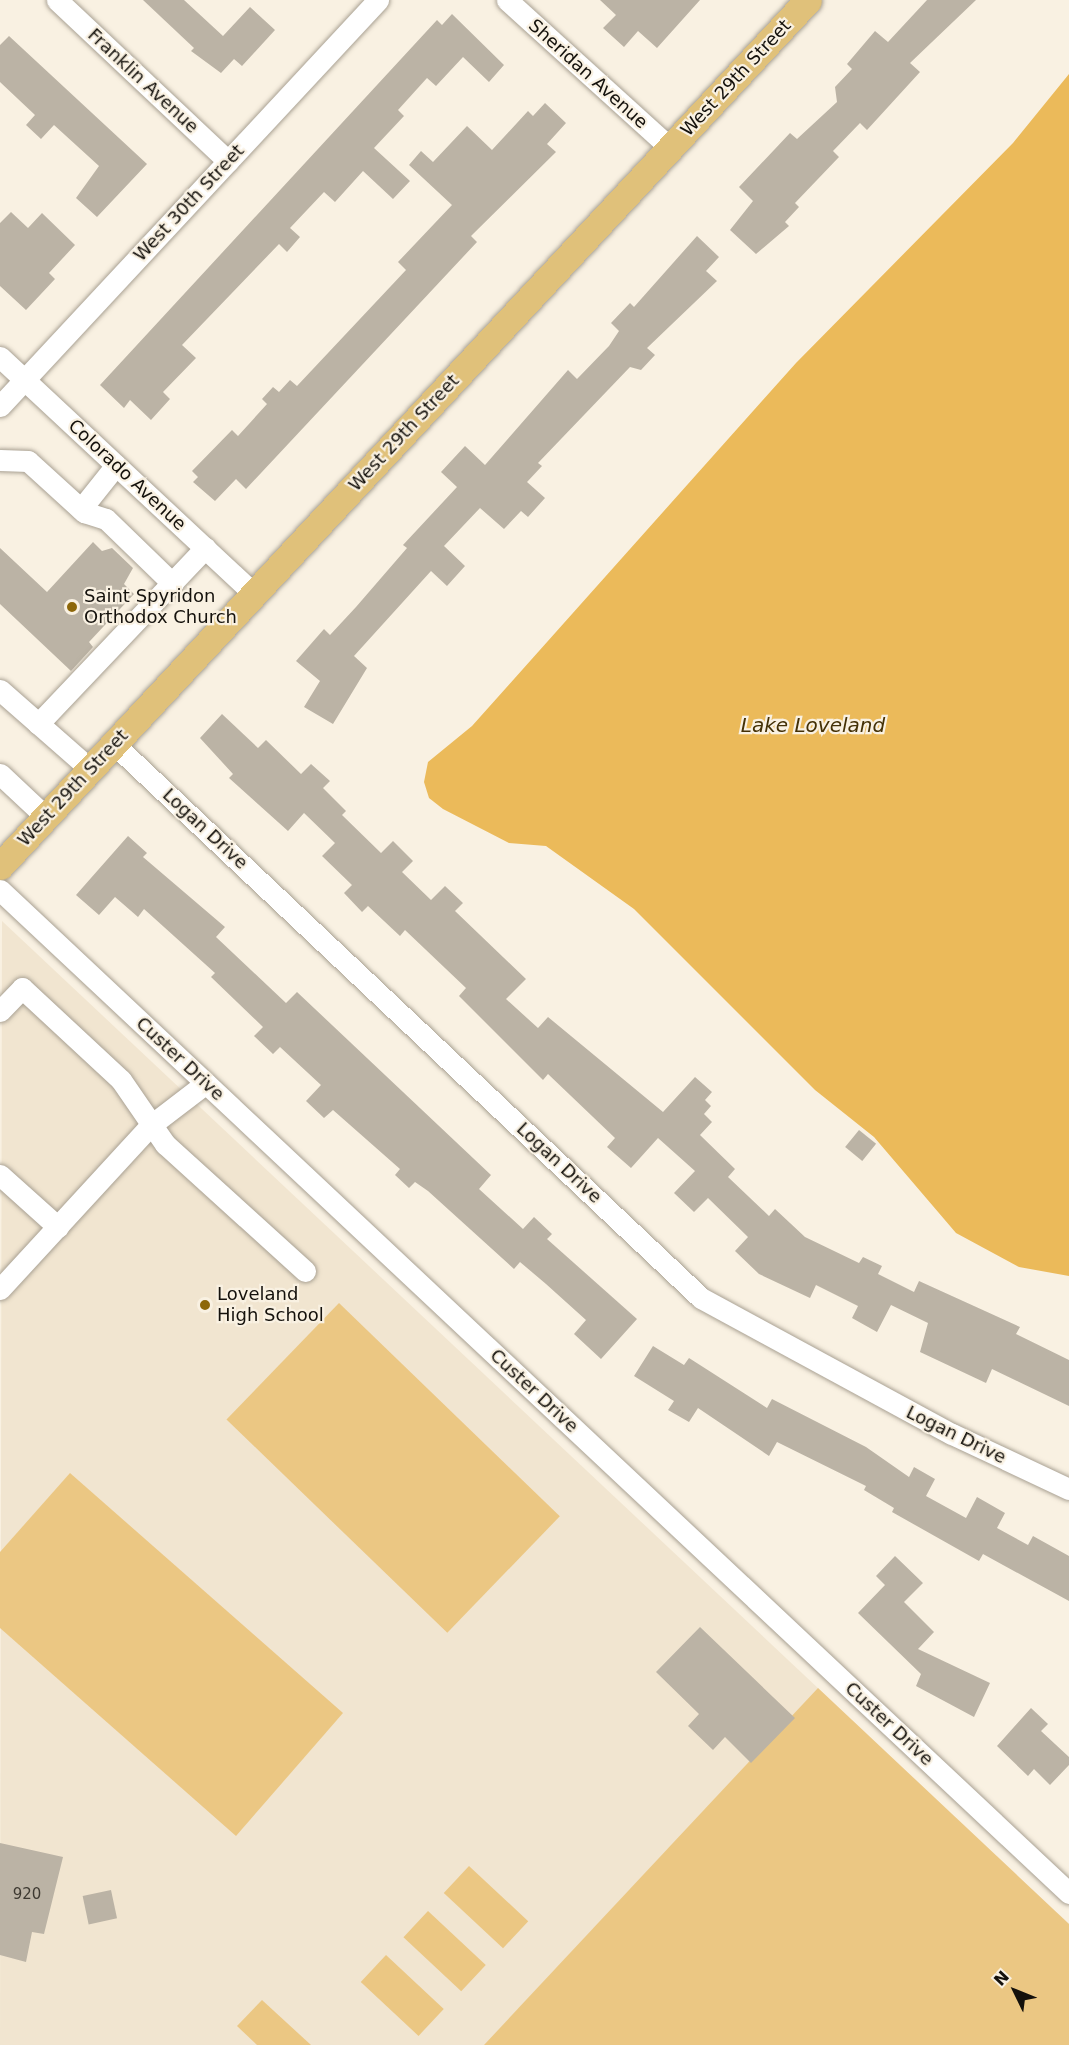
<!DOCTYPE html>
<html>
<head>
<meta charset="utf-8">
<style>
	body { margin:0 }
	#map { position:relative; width:1069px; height:2045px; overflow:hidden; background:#f9f1e2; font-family:"DejaVu Sans",sans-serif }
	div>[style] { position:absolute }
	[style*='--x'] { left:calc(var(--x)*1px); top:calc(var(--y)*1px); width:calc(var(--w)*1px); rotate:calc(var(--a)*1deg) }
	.built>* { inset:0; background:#f1e5d0 }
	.green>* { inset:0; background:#ebc783; transform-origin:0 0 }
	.water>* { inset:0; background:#ebba5a }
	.building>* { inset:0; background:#bbb3a5; transform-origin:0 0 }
	.roads { filter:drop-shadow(0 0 2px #a9a193) drop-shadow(0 0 2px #a9a193) }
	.minor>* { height:21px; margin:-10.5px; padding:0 10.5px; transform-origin:10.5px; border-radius:10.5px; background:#fff }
	.major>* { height:27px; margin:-13.5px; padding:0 13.5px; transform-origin:13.5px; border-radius:13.5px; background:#e0c17a }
	.dots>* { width:16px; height:16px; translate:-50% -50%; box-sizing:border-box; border:3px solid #f9f1e2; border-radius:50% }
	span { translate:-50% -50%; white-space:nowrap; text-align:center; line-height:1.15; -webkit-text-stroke:4.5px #f9f1e2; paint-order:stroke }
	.number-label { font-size:15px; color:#3e3a32 }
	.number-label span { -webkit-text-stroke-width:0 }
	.street-label { font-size:18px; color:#14110c }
	.poi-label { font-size:18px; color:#14110c }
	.left { translate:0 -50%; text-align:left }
	.water-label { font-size:20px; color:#443106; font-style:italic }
	.north { position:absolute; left:985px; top:1961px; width:60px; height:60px; -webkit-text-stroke:4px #f9f1e2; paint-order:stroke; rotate:313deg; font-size:16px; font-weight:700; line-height:24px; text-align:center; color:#14110c }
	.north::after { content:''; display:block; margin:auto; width:21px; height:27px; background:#14110c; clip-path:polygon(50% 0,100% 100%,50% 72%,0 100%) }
</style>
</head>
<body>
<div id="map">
	<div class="built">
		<i style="clip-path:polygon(2px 921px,1069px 1924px,1069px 2045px,0 2045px)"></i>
	</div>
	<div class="green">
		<i style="left:339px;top:1303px;width:307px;height:162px;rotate:44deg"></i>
		<i style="clip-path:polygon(70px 1473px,343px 1713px,236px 1836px,0 1628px,0 1552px)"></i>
		<i style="clip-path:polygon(818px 1688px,1069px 1924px,1069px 2045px,484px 2045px)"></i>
		<i style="left:469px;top:1866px;width:81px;height:37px;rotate:43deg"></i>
		<i style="left:428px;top:1911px;width:79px;height:36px;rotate:43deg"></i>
		<i style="left:386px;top:1955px;width:79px;height:37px;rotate:43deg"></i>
		<i style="clip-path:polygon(262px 2000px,311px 2045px,257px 2045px,237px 2026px)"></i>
	</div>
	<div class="water">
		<i style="clip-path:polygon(1069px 74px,1069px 1276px,1019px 1267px,956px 1233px,874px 1137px,815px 1090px,634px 909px,546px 846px,509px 843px,443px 809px,429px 798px,424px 782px,428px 762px,472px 726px,796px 363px,1013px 143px)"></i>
	</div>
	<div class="building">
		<i style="clip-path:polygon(143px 0,184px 0,223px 36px,250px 7px,275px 30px,242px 66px,234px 59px,221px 73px,191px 51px,194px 48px)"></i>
		<i style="clip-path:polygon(600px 0,700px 0,657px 48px,638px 31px,624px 47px,603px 28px,616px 15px)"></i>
		<i style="clip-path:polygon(927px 0,976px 0,910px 63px,920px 72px,867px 130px,860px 123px,833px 151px,839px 157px,795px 203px,799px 207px,785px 222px,789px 226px,756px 254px,730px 230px,753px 201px,739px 187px,790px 133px,797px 139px,837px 102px,835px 87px,852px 69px,847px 64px,875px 31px,888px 42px)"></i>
		<i style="clip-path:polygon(452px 14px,504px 65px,489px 82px,463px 57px,436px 86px,427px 78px,398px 110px,404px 116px,374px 148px,410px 181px,393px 199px,363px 171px,335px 202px,324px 192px,290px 228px,300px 237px,287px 252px,279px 244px,182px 345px,196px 358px,163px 392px,170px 399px,151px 420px,130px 400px,124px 408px,100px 385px,437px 20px,442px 25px)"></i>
		<i style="clip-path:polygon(9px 36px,147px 164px,97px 217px,76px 198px,99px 166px,54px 125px,41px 139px,26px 125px,35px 115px,0 82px,0 45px)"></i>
		<i style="clip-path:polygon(545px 103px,566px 123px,547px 144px,556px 152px,471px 236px,477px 242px,246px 489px,236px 479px,215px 501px,193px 482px,198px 477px,192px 471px,232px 430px,238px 436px,267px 404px,262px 399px,273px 387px,279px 392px,290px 380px,297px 386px,406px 270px,398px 262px,452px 205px,409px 165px,421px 151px,433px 162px,467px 126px,492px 150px,528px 111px,533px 116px)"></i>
		<i style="clip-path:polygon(11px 212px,28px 228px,42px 213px,75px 245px,49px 273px,55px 279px,26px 310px,0 286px,0 223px)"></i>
		<i style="clip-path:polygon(697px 236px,719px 257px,706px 271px,717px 281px,647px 348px,655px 355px,641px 370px,630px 367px,538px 463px,542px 466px,527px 482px,545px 498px,528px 517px,521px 511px,504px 529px,480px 508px,444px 546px,465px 566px,447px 586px,431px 571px,354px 656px,367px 668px,333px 724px,304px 707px,320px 681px,296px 661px,324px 629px,330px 635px,356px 607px,407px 548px,403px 545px,457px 487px,441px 472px,465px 446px,485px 465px,568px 370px,577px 379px,609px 346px,619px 331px,611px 323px,630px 303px,634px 307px)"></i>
		<i style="clip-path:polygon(93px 542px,102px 551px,112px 548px,133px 568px,124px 584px,134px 594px,89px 642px,93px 647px,71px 671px,0 604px,0 548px,47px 592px)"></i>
		<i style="clip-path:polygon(222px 714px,258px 748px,266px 740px,301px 774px,311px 764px,330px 781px,323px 788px,346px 811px,342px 815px,381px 853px,393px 841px,413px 861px,402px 872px,431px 900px,445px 886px,463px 903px,455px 911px,526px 979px,506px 999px,538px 1028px,548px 1017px,663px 1112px,695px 1077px,712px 1092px,705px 1100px,711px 1106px,704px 1114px,712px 1122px,700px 1135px,735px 1169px,728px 1177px,769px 1216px,775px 1209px,805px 1237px,859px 1263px,863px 1257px,882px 1266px,878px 1274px,914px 1292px,919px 1281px,1020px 1327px,1016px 1334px,1069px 1360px,1069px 1406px,992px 1369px,986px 1383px,920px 1352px,928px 1323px,891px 1305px,877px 1332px,852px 1318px,858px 1306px,816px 1285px,810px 1298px,759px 1274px,735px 1251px,748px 1237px,708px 1198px,694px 1212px,674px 1193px,695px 1171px,658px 1138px,631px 1168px,607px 1147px,615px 1138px,548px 1074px,543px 1080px,459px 996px,466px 988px,405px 930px,400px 936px,368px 906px,362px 912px,344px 893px,352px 885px,322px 856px,335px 843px,304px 813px,288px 831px,229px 778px,233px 774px,200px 738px)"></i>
		<i style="clip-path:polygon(128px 836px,147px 853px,143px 857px,225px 927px,216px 937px,286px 1003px,297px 992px,491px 1175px,479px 1189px,523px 1229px,534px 1217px,552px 1234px,547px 1239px,637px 1319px,601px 1359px,574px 1334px,586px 1320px,546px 1284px,520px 1262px,514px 1269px,428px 1191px,415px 1182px,409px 1188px,395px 1175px,400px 1169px,333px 1110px,324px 1118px,306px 1101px,321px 1085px,280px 1047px,273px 1054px,254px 1036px,263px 1027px,211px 977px,215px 973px,144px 909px,138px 917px,115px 897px,99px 915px,76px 895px)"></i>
		<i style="left:859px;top:1130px;width:22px;height:22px;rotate:39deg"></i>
		<i style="clip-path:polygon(653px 1346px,684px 1365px,689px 1358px,767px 1408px,772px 1399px,866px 1447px,909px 1477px,914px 1467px,935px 1479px,926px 1496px,966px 1518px,977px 1497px,1005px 1513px,997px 1528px,1028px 1545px,1033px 1536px,1069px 1556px,1069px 1601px,983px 1554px,979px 1561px,892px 1512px,894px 1508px,864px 1490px,866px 1486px,777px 1442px,769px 1456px,698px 1408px,689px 1422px,668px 1410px,674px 1401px,634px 1376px)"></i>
		<i style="clip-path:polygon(895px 1556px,923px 1583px,904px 1602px,934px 1632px,918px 1649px,990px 1683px,974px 1717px,916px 1686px,921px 1674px,858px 1613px,885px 1585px,876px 1576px)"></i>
		<i style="clip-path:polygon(700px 1627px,795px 1718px,751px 1763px,725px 1737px,713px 1750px,688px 1726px,699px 1714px,656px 1672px)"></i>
		<i style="clip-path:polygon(1031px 1708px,1048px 1724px,1041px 1731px,1069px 1757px,1069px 1765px,1050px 1785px,1034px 1769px,1028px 1776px,997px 1746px)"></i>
		<i style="clip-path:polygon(0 1843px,63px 1857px,44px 1934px,32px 1932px,26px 1962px,0 1955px)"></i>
		<i style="left:111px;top:1890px;width:29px;height:29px;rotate:78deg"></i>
	</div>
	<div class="roads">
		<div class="minor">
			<i style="--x:57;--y:0;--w:235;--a:43.3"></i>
			<i style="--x:507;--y:0;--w:220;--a:42.2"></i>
			<i style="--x:0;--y:357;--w:347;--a:43"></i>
			<i style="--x:0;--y:406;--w:555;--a:-47.05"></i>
			<i style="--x:0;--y:460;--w:28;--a:2"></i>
			<i style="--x:28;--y:461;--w:76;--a:42.3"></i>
			<i style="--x:84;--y:512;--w:23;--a:18"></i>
			<i style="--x:106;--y:519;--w:93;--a:44.1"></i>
			<i style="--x:81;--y:509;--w:56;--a:-51.5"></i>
			<i style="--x:0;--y:690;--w:120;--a:41.3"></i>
			<i style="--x:38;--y:724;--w:243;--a:-46.5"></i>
			<i style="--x:114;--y:744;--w:807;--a:43.34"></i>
			<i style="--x:701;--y:1298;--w:285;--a:28.5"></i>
			<i style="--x:952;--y:1434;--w:129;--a:25.2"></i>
			<i style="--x:0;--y:774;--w:63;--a:43.1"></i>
			<i style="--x:0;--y:890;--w:1466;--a:43.18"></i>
			<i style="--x:0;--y:1011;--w:32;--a:-46"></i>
			<i style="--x:22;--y:988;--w:135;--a:42.9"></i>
			<i style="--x:121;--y:1080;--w:78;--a:55.5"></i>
			<i style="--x:165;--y:1144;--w:189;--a:42.2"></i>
			<i style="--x:0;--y:1175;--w:78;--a:41.9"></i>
			<i style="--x:0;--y:1289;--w:223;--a:-47.4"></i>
			<i style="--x:151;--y:1125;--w:69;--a:-37.4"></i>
		</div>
		<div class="major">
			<i style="--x:0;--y:866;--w:1184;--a:-46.98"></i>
		</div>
	</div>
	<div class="dots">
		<i style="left:72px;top:607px;background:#8d6709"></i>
		<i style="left:205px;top:1305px;background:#8d6709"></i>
	</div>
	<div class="number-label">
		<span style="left:27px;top:1895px">920</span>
	</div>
	<div class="street-label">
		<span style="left:588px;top:74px;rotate:42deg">Sheridan Avenue</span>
		<span style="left:736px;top:78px;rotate:-47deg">West 29th Street</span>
		<span style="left:143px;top:81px;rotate:43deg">Franklin Avenue</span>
		<span style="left:189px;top:203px;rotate:-47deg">West 30th Street</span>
		<span style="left:404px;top:433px;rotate:-47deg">West 29th Street</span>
		<span style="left:127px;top:475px;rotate:43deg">Colorado Avenue</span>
		<span style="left:73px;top:788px;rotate:-47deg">West 29th Street</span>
		<span style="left:205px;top:829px;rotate:43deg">Logan Drive</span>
		<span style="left:180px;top:1059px;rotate:43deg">Custer Drive</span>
		<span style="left:559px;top:1163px;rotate:43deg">Logan Drive</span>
		<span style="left:534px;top:1391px;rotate:43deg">Custer Drive</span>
		<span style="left:956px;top:1435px;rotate:26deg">Logan Drive</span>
		<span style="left:889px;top:1724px;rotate:43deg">Custer Drive</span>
	</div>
	<div class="poi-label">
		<span class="left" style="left:84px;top:607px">Saint Spyridon<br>Orthodox Church</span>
		<span class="left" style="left:217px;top:1305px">Loveland<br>High School</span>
	</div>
	<div class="water-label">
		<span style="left:813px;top:725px">Lake Loveland</span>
	</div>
	<div class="north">N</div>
</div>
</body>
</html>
